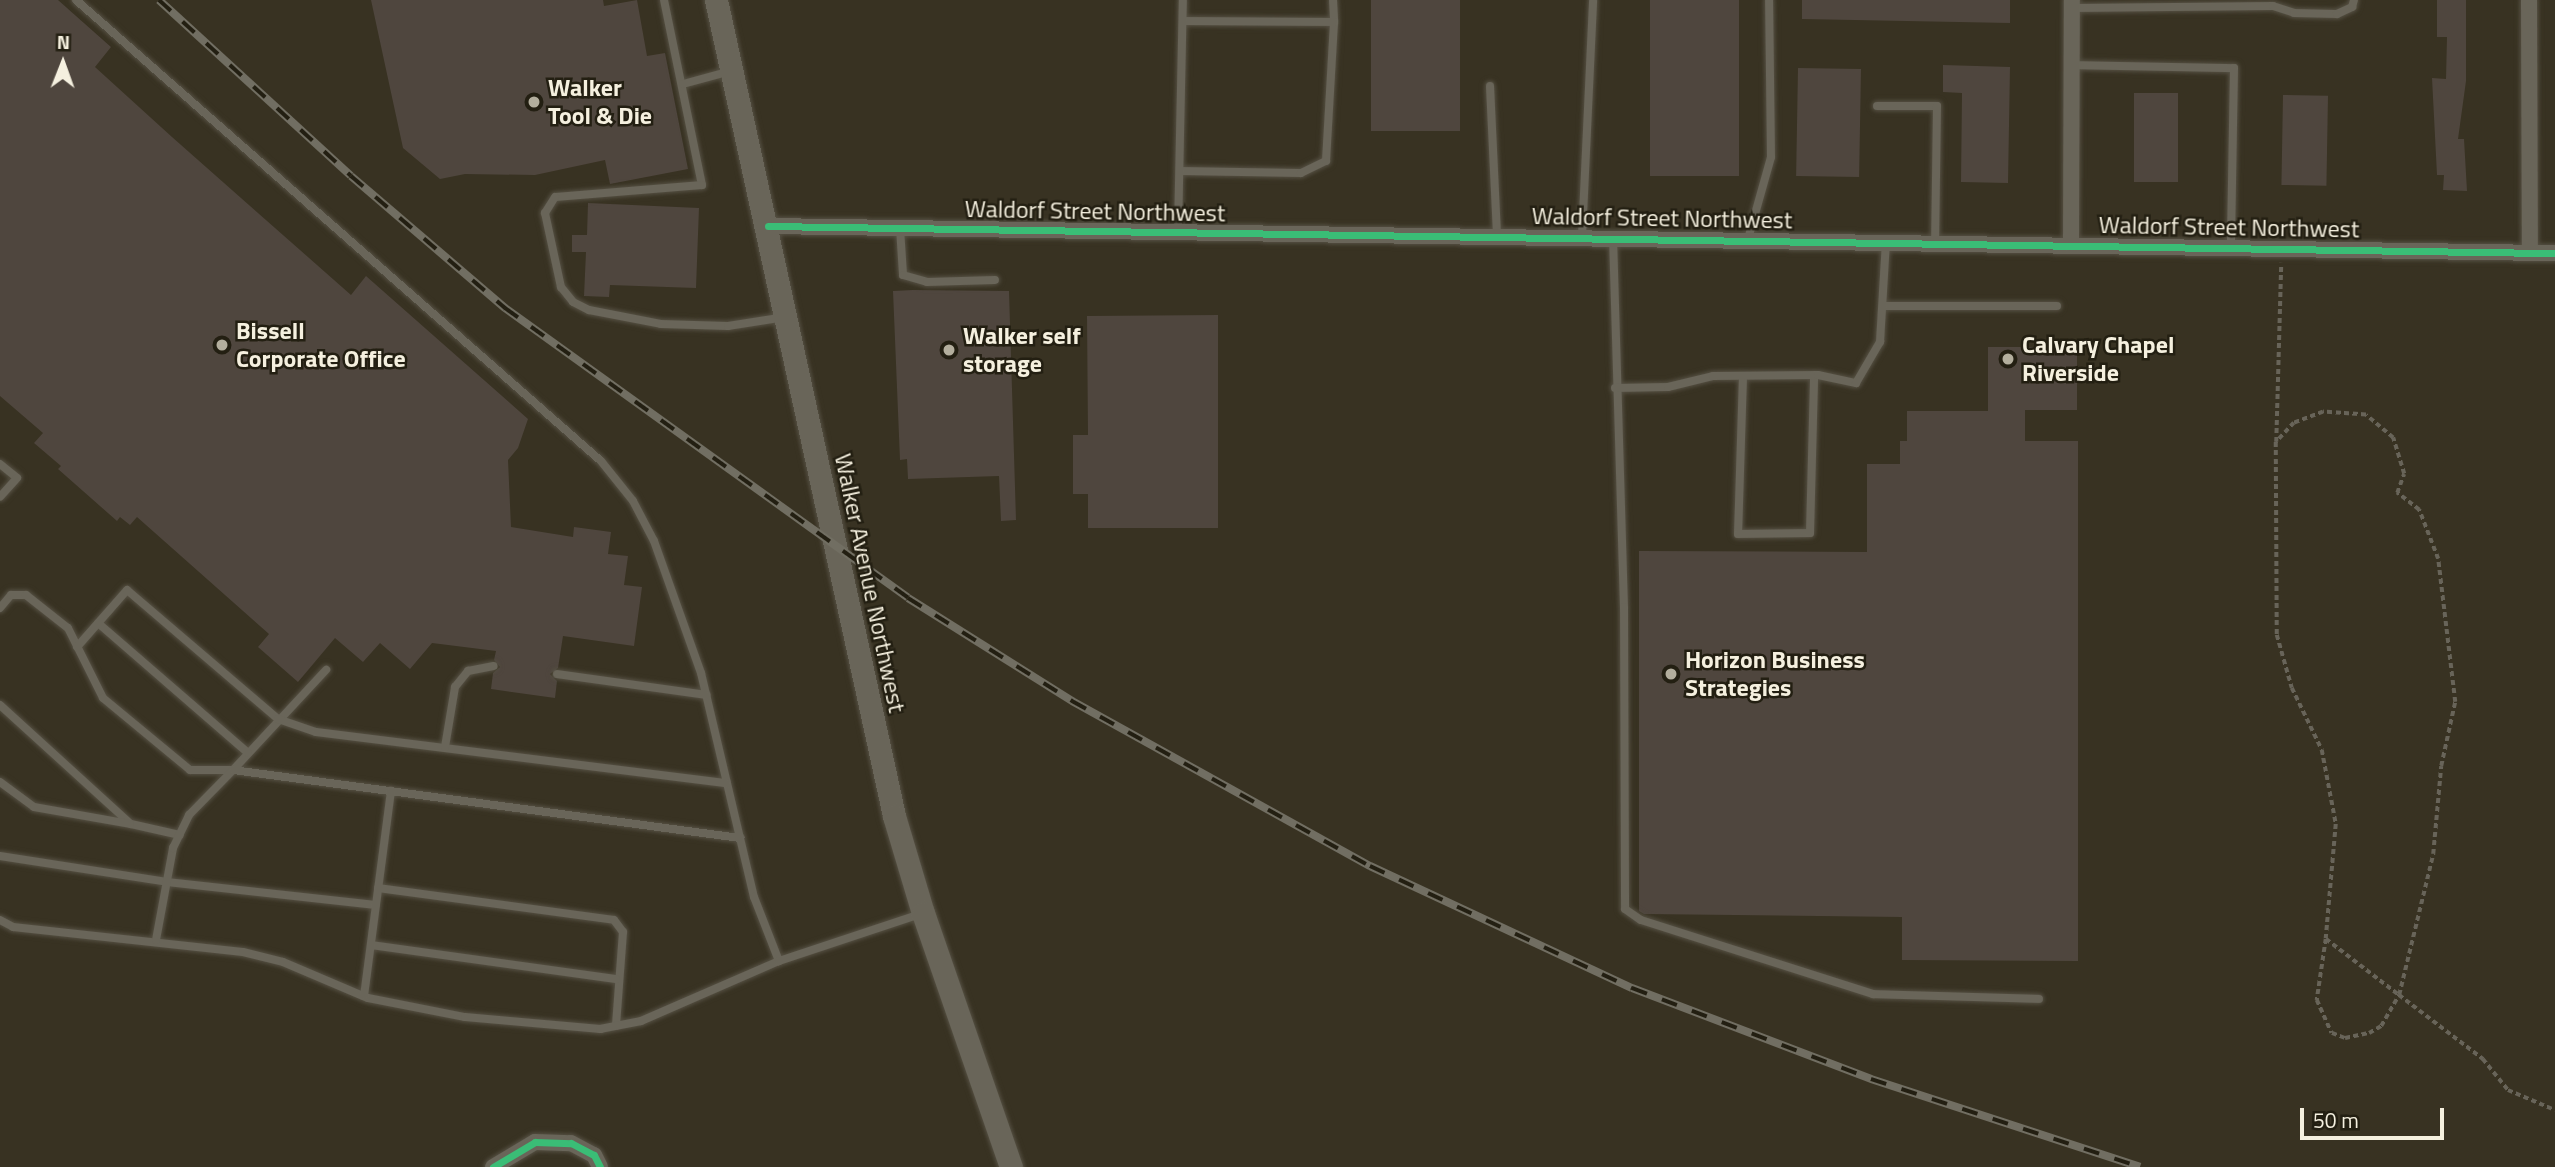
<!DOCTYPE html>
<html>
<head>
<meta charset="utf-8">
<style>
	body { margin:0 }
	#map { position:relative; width:2555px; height:1167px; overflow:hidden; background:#383222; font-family:"Titillium Web",sans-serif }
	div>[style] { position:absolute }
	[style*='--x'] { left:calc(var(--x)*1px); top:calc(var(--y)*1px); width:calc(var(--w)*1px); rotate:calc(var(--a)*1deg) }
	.building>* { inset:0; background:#4f463e; transform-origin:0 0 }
	.path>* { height:3.5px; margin-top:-1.75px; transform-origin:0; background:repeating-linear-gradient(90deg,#686459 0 5px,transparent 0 8.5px) }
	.roads { filter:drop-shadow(0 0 2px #555043) drop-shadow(0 0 2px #555043) }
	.lane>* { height:8px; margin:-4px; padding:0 4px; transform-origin:4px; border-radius:4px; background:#696559 }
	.street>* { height:16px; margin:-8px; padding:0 8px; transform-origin:8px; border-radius:8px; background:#696559 }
	.secondary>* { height:23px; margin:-11.5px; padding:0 11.5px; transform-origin:11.5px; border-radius:11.5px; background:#696559 }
	.rail>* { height:8px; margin-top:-4px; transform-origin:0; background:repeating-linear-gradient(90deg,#231f12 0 16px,#716e62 0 32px); box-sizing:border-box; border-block:2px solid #716e62 }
	.cycleway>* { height:7px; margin:-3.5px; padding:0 3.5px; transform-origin:3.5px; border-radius:3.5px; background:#3abd76 }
	.dots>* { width:19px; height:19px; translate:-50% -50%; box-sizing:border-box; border:4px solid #231f12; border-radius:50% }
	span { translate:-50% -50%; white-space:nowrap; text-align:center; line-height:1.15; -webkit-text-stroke:5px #231f12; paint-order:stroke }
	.poi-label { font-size:24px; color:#f5f0df; font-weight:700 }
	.left { translate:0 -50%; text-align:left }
	.street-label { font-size:24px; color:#f5f0df }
	.north { position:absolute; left:28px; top:28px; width:70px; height:70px; -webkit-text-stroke:5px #231f12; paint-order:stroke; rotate:1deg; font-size:19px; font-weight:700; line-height:28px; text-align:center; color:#f5f0df }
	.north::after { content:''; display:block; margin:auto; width:24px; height:32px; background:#f5f0df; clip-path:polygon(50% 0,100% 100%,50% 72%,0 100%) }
	.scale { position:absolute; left:2300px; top:1108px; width:144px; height:32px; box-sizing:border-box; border:4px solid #f5f0df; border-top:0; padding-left:9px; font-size:21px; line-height:24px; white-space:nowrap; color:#f5f0df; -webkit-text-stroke:5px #231f12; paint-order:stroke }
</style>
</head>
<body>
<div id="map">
	<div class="building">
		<i style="clip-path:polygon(0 0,58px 0,111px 47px,95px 67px,172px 137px,351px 295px,366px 276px,528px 419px,518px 448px,508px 460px,511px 527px,573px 537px,574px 527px,611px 532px,608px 554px,628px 556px,624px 585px,642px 587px,634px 646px,563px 636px,558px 668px,550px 674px,557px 681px,555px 698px,491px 689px,493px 673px,500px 667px,494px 660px,496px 651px,432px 643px,410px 669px,380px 643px,363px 662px,335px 638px,298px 682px,258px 647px,269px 634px,137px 517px,130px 525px,120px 517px,117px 521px,58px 469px,61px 466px,34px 443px,43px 433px,0 396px)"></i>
		<i style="clip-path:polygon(371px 0,603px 0,604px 6px,637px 0,647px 56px,665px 53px,688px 169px,610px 184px,605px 160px,535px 175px,465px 174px,440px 179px,403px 148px)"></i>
		<i style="left:1371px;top:0;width:89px;height:131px"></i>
		<i style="left:1650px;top:0;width:89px;height:176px"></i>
		<i style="clip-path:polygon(1802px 0,2010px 0,2010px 23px,1802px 19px)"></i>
		<i style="clip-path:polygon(2437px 0,2466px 0,2466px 81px,2458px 139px,2464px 139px,2467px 191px,2443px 190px,2444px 175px,2437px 175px,2432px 78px,2446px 79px,2447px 37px,2437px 37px)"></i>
		<i style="clip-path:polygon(1943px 65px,2010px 67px,2008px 183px,1961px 182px,1962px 93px,1943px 92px)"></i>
		<i style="left:1798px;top:68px;width:63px;height:108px;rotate:1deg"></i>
		<i style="left:2134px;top:93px;width:44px;height:89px"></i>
		<i style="left:2283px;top:95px;width:45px;height:90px;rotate:1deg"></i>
		<i style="clip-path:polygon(588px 203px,699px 208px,696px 288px,610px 285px,609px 297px,584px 296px,586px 252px,572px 252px,572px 235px,587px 235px)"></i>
		<i style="clip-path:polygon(913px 290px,1009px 291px,1016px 520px,1001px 521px,999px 476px,908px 479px,907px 459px,900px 460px,893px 291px)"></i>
		<i style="clip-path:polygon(1218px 315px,1218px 528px,1088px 528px,1088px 494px,1073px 494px,1073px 435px,1088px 435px,1087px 316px)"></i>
		<i style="clip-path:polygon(1988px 347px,2077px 347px,2077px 410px,2025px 410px,2025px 441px,2078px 441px,2078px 961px,1902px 960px,1902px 917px,1644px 914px,1639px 911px,1639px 551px,1867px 552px,1867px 464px,1900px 464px,1900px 441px,1907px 441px,1907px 411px,1988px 411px)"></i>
	</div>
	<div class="path">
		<i style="--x:2276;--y:442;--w:193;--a:89.7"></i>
		<i style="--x:2277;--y:635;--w:55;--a:74.2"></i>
		<i style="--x:2292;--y:688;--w:69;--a:64.2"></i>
		<i style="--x:2322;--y:750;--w:75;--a:79.3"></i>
		<i style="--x:2336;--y:824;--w:115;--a:95"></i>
		<i style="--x:2326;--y:939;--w:92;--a:37.5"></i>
		<i style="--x:2399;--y:995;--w:145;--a:-76.4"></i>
		<i style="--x:2433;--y:854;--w:88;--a:-84.8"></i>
		<i style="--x:2441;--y:766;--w:66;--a:-77.7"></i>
		<i style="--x:2455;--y:702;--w:144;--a:-96.8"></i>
		<i style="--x:2438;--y:559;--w:53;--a:-111.2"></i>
		<i style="--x:2419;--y:510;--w:28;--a:-142"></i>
		<i style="--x:2397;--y:493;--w:20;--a:-70"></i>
		<i style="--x:2404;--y:474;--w:38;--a:-107"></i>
		<i style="--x:2393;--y:438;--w:35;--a:-140"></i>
		<i style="--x:2366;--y:415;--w:43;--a:-176"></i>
		<i style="--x:2323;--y:412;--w:31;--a:159"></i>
		<i style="--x:2294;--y:423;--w:26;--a:133"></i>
		<i style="--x:2276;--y:442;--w:179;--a:-88.4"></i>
		<i style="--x:2326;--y:939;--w:62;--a:98.4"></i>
		<i style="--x:2317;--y:1000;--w:36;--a:66"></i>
		<i style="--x:2332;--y:1033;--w:14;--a:21"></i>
		<i style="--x:2345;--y:1038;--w:25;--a:-12"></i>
		<i style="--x:2369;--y:1033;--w:14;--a:-30"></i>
		<i style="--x:2381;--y:1026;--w:36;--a:-60"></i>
		<i style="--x:2399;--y:995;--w:106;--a:37.3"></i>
		<i style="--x:2483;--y:1059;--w:40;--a:51"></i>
		<i style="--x:2508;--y:1090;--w:51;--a:23.1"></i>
	</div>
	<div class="roads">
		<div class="lane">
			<i style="--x:76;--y:0;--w:699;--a:41.29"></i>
			<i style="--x:601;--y:461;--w:51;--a:51.3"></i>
			<i style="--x:633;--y:501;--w:45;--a:62.3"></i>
			<i style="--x:654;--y:541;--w:140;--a:70.4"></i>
			<i style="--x:701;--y:673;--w:230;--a:76.7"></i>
			<i style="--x:754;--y:897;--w:69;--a:68.7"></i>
			<i style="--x:664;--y:0;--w:189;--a:78.4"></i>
			<i style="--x:702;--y:185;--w:147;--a:175.3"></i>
			<i style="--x:555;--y:197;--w:19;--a:122"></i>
			<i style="--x:545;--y:213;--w:76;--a:77.8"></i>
			<i style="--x:561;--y:287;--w:19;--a:51"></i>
			<i style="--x:573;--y:302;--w:18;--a:27"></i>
			<i style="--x:589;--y:310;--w:73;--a:11"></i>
			<i style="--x:661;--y:324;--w:67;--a:1.7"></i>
			<i style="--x:728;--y:326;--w:58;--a:-9"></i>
			<i style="--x:1333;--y:0;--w:22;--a:87"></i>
			<i style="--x:2072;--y:8;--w:201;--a:-0.6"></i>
			<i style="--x:2273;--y:6;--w:22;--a:18"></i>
			<i style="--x:2294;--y:13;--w:43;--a:1.3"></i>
			<i style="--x:2337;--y:14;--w:17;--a:-25"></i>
			<i style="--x:2352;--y:7;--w:7;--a:-74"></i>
			<i style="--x:2071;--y:65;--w:163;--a:1.1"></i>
			<i style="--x:2234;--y:68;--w:178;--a:91"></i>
			<i style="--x:683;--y:84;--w:50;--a:-15.2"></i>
			<i style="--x:1490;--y:86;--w:149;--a:87.3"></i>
			<i style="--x:1877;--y:106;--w:60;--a:0"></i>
			<i style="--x:1937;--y:106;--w:135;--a:90.8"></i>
			<i style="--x:1180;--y:171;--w:121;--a:0.9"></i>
			<i style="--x:1301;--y:173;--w:28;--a:-26"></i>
			<i style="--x:1326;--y:161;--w:139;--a:-86.7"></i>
			<i style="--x:1334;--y:22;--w:151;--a:-179.6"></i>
			<i style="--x:900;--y:228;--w:47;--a:86.3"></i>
			<i style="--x:903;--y:275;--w:25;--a:16"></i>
			<i style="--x:927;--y:282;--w:68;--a:-1.7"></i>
			<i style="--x:1178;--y:231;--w:231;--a:-88.8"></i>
			<i style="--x:1582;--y:236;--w:236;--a:-87.3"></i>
			<i style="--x:1613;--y:237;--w:370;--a:88.3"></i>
			<i style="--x:1624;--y:607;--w:302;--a:89.8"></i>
			<i style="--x:1625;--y:909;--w:19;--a:35"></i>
			<i style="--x:1641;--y:920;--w:244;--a:17.7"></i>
			<i style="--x:1873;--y:994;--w:166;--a:1.7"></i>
			<i style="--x:1748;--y:239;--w:85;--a:-74.3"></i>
			<i style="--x:1771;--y:157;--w:157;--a:-90.7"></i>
			<i style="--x:1884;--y:306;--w:173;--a:0"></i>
			<i style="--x:1743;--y:376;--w:158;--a:91.8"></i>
			<i style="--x:1738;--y:534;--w:72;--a:-0.8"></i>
			<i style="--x:1810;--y:533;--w:158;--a:-88.5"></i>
			<i style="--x:1615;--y:388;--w:53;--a:-1.1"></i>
			<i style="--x:1668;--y:387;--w:46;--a:-13.7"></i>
			<i style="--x:1713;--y:376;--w:105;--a:-0.5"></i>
			<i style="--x:1818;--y:375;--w:39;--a:12"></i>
			<i style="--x:1856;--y:383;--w:48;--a:-59.7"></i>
			<i style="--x:1880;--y:342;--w:102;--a:-86.6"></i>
			<i style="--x:0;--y:464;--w:22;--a:39"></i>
			<i style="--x:17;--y:478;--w:25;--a:132"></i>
			<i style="--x:0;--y:608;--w:17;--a:-50"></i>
			<i style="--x:11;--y:595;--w:15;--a:0"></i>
			<i style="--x:26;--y:595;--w:53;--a:38.2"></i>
			<i style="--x:68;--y:628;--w:78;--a:63.4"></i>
			<i style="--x:103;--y:698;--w:113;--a:39.6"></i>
			<i style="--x:190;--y:770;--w:43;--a:0"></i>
			<i style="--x:233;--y:770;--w:137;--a:-47.1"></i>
			<i style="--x:98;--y:623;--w:198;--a:40.9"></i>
			<i style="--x:77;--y:647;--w:76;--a:-48.7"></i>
			<i style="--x:127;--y:590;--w:199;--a:40.5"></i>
			<i style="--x:278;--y:719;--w:40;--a:18.9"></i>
			<i style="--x:316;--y:732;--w:414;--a:7.1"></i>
			<i style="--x:557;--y:674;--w:151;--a:8"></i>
			<i style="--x:0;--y:705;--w:177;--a:42.3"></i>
			<i style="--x:131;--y:824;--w:50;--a:12.7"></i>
			<i style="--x:445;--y:747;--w:61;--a:-80.5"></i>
			<i style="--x:455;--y:687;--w:21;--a:-51"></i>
			<i style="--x:468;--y:671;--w:26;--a:-11"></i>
			<i style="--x:0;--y:782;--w:42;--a:36.3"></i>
			<i style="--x:34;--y:807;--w:97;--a:10"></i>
			<i style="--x:0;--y:856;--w:169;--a:8.8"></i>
			<i style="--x:167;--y:882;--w:210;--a:6.3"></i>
			<i style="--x:378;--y:888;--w:238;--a:7.7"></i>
			<i style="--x:614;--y:920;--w:15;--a:53"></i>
			<i style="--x:623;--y:932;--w:94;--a:94.3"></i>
			<i style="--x:0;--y:920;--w:15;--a:28"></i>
			<i style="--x:13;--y:927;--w:231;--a:6.2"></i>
			<i style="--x:243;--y:952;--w:41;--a:14"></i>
			<i style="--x:283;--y:962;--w:92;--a:23"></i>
			<i style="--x:368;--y:998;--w:99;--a:11.1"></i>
			<i style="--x:465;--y:1017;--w:136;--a:5.1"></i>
			<i style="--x:600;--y:1029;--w:42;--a:-11"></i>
			<i style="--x:641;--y:1021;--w:150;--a:-23.5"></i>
			<i style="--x:779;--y:961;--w:149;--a:-18.4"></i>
			<i style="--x:156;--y:940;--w:94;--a:-79.5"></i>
			<i style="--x:173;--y:848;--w:37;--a:-64"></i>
			<i style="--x:189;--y:815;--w:63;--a:-45.6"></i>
			<i style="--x:233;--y:770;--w:512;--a:7.64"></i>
			<i style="--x:371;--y:945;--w:247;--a:7.9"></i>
			<i style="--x:364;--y:996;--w:207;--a:-82.5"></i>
		</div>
		<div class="street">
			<i style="--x:2529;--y:0;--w:253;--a:89.8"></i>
			<i style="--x:768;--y:226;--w:1787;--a:0.87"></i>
			<i style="--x:2071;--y:243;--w:243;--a:-89.8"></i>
			<i style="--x:493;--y:1167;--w:49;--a:-30.8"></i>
			<i style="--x:535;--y:1142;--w:36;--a:2"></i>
			<i style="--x:571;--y:1143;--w:26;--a:28"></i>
			<i style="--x:594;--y:1155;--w:13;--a:63"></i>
		</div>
		<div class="secondary">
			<i style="--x:716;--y:0;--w:835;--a:77.69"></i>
			<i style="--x:894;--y:816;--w:101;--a:73.4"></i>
			<i style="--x:923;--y:913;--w:269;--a:70.9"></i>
		</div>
	</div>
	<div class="rail">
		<i style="--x:159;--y:0;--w:260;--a:42.5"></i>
		<i style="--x:351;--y:176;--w:203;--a:40.6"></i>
		<i style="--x:505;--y:308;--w:496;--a:35.7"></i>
		<i style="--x:908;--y:598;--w:194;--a:32.1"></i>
		<i style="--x:1072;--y:701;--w:341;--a:29"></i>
		<i style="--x:1370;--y:866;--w:289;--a:25"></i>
		<i style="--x:1632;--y:988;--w:256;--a:20.8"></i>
		<i style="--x:1871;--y:1079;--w:283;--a:18.1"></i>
	</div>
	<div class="cycleway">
		<i style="--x:768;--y:226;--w:1787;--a:0.87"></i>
		<i style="--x:493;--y:1167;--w:49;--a:-30.8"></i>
		<i style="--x:535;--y:1142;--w:36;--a:2"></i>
		<i style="--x:571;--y:1143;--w:26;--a:28"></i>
		<i style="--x:594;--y:1155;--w:13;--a:63"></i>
	</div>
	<div class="dots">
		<i style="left:534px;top:102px;background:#b3ae9d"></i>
		<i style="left:222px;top:345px;background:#b3ae9d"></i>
		<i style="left:949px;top:350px;background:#b3ae9d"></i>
		<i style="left:2008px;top:359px;background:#b3ae9d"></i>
		<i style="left:1671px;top:674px;background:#b3ae9d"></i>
	</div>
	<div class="poi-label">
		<span class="left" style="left:548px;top:102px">Walker<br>Tool &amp; Die</span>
		<span class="left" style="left:236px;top:345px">Bissell<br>Corporate Office</span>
		<span class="left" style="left:963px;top:350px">Walker self<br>storage</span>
		<span class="left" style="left:2022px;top:359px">Calvary Chapel<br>Riverside</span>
		<span class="left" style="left:1685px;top:674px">Horizon Business<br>Strategies</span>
	</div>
	<div class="street-label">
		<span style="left:1095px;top:211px;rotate:1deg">Waldorf Street Northwest</span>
		<span style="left:1662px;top:218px;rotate:1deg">Waldorf Street Northwest</span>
		<span style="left:2229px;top:227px;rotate:1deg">Waldorf Street Northwest</span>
		<span style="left:870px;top:583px;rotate:78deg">Walker Avenue Northwest</span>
	</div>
	<div class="north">N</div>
	<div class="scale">50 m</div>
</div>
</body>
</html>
